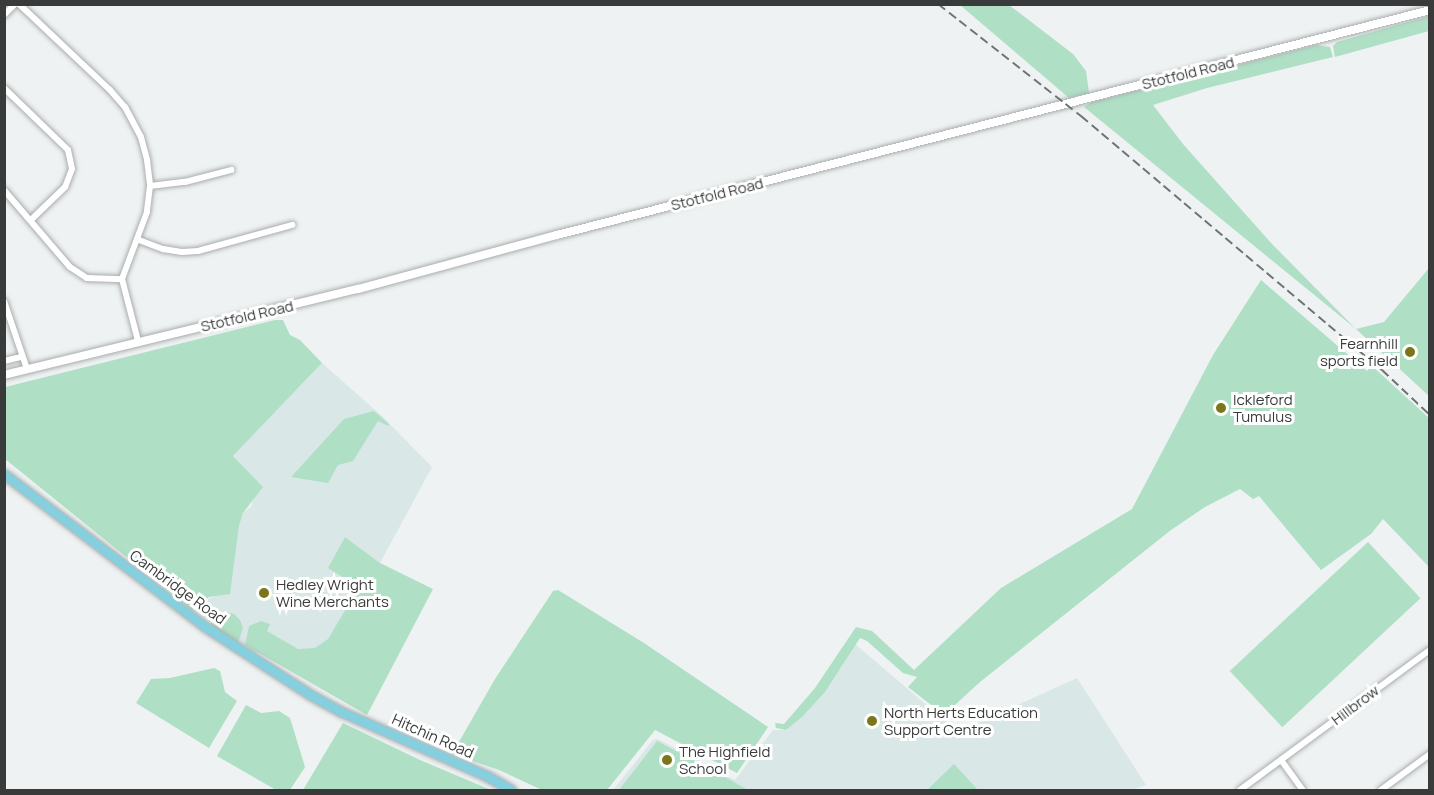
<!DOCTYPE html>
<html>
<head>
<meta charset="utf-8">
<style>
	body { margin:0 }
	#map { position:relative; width:1434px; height:795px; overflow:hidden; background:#eef2f2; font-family:Manrope,sans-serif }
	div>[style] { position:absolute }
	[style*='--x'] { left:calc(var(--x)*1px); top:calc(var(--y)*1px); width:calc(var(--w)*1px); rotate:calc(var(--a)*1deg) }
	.built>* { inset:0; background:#dae7e7 }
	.green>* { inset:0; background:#afe0c5; transform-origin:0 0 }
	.roads { filter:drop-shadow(0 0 2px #a9adad) drop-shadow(0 0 2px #a9adad) }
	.minor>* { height:6px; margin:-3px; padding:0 3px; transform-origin:3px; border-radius:3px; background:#fff }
	.tertiary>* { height:8px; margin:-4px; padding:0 4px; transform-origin:4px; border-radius:4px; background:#fff }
	.primary>* { height:9px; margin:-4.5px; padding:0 4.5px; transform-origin:4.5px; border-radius:4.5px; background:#86cfdf }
	.rail>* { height:2px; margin-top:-1px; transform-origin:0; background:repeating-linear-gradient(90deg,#6f7272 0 9px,transparent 0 13.5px) }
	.dots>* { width:16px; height:16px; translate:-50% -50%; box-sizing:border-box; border:3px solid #fff; border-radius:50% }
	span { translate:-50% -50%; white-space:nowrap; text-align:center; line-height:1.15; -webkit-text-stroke:6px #fff; paint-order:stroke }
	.street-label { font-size:15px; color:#393b3b }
	.poi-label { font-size:15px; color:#393b3b }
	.right { translate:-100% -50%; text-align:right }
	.left { translate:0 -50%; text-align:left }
	.frame { position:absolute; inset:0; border:6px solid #393b3b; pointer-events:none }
</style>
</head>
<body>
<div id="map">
	<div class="built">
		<i style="clip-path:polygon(322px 363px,383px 417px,432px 467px,380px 563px,345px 537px,365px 586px,318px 659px,263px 644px,256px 654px,192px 610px,200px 602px,218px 595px,243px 513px,251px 507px,258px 483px,233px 456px)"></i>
		<i style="clip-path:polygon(855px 644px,958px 732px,1077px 678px,1146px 785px,1132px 790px,613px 790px,653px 740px,658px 739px,735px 780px,773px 730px,786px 730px,841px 668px)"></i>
	</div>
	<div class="green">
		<i style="clip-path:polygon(960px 5px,1009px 5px,1073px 54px,1086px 71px,1089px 93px,1069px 98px)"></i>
		<i style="clip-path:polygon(1429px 16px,1429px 31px,1335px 57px,1333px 46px,1337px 42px)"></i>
		<i style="clip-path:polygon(1316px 45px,1330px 47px,1333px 57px,1207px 88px,1153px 105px,1183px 144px,1273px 245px,1356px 329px,1384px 322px,1429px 268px,1429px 396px,1356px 329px,1084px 107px,1092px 102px)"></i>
		<i style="clip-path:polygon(1261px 280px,1367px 371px,1371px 365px,1429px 418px,1429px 567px,1383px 519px,1371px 534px,1321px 570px,1259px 496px,1253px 499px,1240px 489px,1205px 507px,1171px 530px,980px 682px,944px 715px,908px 687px,917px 677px,903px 673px,867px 641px,860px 638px,825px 692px,802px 717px,786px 730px,776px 728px,775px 723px,784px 724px,815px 688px,856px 627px,872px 631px,914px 670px,1001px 588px,1132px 509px,1213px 355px)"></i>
		<i style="clip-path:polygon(275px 320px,283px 320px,290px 335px,300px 340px,322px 363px,233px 456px,263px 487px,243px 513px,239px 526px,230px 594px,209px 597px,192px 610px,5px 459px,5px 387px)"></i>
		<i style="clip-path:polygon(374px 411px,389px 424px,388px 426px,378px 421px,353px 461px,338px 465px,328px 483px,291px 477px,344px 419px)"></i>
		<i style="clip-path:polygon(345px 537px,380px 563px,433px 589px,367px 715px,245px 645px,249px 626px,261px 621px,270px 624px,267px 631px,298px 649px,315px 648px,328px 639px,359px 587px,328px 568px)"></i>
		<i style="left:1368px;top:542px;width:77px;height:189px;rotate:47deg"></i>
		<i style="clip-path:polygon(558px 590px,644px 643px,768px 727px,737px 773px,655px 730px,607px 790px,542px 790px,499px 770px,452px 754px,495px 679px,553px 591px)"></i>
		<i style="clip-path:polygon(226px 612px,234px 614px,240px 620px,243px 628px,238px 643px,210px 626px,214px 618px)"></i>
		<i style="clip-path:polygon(214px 668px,220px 671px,225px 692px,237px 701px,209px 748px,136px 703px,151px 679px,170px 678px)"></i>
		<i style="clip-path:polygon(246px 705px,261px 713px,279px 711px,290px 718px,305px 767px,290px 790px,276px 790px,217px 756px)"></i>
		<i style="clip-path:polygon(343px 723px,420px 760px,491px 790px,303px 790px)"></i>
		<i style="clip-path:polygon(657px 741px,725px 777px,748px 790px,619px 790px)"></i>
		<i style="clip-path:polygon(954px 764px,978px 790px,927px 790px)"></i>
	</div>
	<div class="roads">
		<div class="minor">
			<i style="--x:19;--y:4;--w:125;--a:43.4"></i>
			<i style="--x:110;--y:90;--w:23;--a:49"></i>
			<i style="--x:125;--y:107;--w:34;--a:62"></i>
			<i style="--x:141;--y:137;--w:24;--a:75"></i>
			<i style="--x:147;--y:160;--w:26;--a:83"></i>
			<i style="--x:150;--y:186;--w:26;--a:97"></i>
			<i style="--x:147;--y:212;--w:72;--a:110.5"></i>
			<i style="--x:122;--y:279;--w:64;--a:75.5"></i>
			<i style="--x:4;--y:15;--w:16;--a:-45"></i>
			<i style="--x:4;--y:88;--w:89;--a:44.1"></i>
			<i style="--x:68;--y:150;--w:19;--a:78"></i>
			<i style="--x:72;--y:169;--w:19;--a:111"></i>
			<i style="--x:65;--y:187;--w:46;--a:135.9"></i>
			<i style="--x:150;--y:186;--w:35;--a:-7"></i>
			<i style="--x:185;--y:182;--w:48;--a:-14.6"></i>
			<i style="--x:4;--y:190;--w:101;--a:49.4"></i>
			<i style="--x:70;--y:267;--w:20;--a:33"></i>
			<i style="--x:87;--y:278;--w:35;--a:2"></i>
			<i style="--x:139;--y:240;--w:26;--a:21"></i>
			<i style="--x:163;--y:249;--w:19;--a:9"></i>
			<i style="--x:182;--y:252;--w:16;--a:-4"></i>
			<i style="--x:198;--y:251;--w:98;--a:-15.5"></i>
			<i style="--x:4;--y:301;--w:72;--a:71.3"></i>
			<i style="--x:4;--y:361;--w:18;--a:-13"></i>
			<i style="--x:1281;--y:760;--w:37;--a:54"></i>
			<i style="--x:1240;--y:790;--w:236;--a:-36.4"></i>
			<i style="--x:1381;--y:790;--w:61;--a:-36.3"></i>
		</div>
		<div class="tertiary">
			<i style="--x:4;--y:375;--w:364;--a:-13.7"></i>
			<i style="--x:358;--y:289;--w:206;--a:-15.2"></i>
			<i style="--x:557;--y:235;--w:902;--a:-14.45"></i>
		</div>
		<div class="primary">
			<i style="--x:4;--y:474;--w:251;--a:37.2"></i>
			<i style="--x:204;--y:626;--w:125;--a:32.9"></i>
			<i style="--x:309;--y:694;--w:38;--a:29"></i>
			<i style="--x:342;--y:712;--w:158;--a:23.8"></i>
			<i style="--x:487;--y:776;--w:28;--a:30"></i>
		</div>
	</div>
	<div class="rail">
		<i style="--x:938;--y:4;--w:182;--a:38.1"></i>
		<i style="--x:1081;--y:116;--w:394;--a:40.2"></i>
		<i style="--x:1382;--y:370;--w:66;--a:43.2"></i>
	</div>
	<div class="dots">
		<i style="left:1410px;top:352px;background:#7c761a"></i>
		<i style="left:1221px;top:408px;background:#7c761a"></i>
		<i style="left:264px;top:593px;background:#7c761a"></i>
		<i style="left:872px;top:721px;background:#7c761a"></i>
		<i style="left:667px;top:760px;background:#7c761a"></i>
	</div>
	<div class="street-label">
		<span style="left:1188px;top:73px;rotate:-14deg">Stotfold Road</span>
		<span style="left:717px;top:194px;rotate:-14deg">Stotfold Road</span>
		<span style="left:247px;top:316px;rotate:-13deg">Stotfold Road</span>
		<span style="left:178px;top:587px;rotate:36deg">Cambridge Road</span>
		<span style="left:1355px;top:705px;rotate:-37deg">Hillbrow</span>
		<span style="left:433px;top:736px;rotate:24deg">Hitchin Road</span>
	</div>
	<div class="poi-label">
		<span class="right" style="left:1398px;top:352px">Fearnhill<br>sports field</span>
		<span class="left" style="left:1233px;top:408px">Ickleford<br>Tumulus</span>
		<span class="left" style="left:276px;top:593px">Hedley Wright<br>Wine Merchants</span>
		<span class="left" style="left:884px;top:721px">North Herts Education<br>Support Centre</span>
		<span class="left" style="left:679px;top:760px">The Highfield<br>School</span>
	</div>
	<div class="frame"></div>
</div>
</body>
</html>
